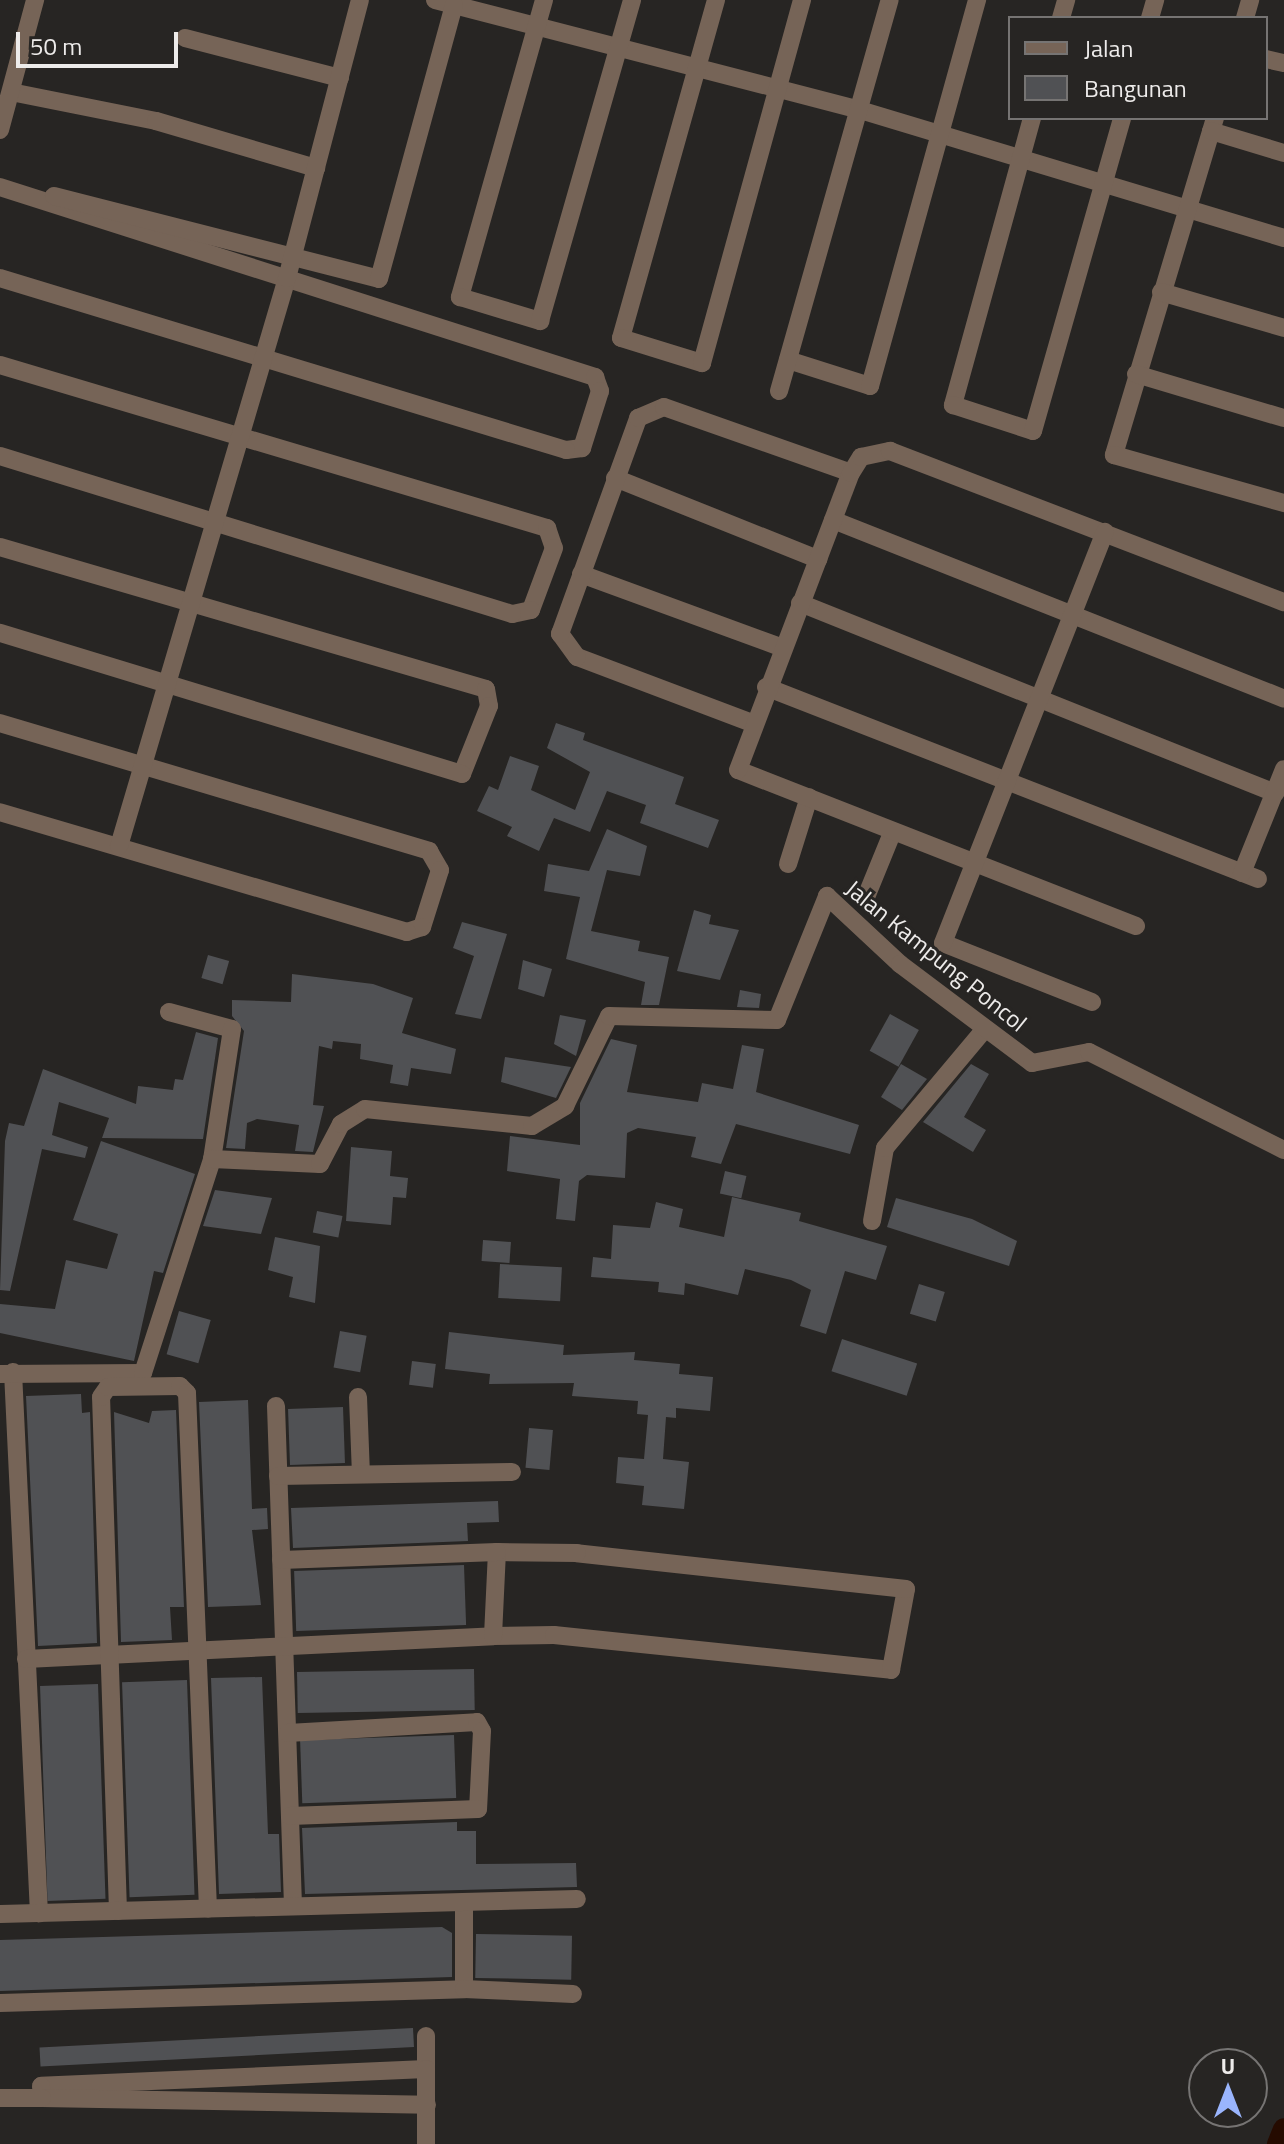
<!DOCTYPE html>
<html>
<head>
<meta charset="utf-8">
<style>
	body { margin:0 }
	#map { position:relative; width:1284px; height:2144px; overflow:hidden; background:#272523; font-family:"Titillium Web",sans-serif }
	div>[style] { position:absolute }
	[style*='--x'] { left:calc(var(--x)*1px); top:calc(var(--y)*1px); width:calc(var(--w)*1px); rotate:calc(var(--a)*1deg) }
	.canal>* { height:22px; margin:-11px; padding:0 11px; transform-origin:11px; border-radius:11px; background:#250b00 }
	.building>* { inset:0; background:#505154; transform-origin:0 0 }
	.minor>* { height:18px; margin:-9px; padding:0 9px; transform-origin:9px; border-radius:9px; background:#766457 }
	span { translate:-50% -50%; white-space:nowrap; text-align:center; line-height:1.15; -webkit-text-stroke:6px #272523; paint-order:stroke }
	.street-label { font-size:24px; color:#edebea }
	.legend { position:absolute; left:1008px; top:16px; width:260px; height:104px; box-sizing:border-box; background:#272523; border:2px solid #767473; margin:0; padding:10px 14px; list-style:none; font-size:24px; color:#edebea }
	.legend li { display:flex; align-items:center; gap:16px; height:40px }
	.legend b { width:40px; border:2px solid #767473 }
	.north { position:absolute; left:1188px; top:2048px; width:80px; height:80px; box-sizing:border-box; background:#272523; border:2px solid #767473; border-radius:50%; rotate:0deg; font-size:22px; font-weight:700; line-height:32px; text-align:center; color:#edebea }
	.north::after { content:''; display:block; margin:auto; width:28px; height:36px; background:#9ab5fd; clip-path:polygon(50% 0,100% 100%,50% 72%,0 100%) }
	.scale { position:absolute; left:16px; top:32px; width:162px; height:36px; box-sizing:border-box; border:4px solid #edebea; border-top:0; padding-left:10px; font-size:24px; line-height:28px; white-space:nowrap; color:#edebea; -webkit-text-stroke:6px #272523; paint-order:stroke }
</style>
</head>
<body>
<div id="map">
	<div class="canal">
		<i style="--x:1278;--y:2144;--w:16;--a:-68"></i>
	</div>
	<div class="building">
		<i style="clip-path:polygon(556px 723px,585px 733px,583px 740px,684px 777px,675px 804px,719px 820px,708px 848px,640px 823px,646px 805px,607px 791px,590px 832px,554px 818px,539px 851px,507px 836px,512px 827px,477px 811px,489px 786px,498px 790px,510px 756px,539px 766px,531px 790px,575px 810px,590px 772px,547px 748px)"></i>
		<i style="clip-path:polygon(607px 829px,647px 846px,640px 876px,607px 870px,591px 931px,640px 941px,638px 951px,669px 957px,659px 1005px,641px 1005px,645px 982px,566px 959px,580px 897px,544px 891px,548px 864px,589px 871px)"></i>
		<i style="clip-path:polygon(694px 910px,711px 915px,709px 924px,739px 930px,720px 980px,677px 971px)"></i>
		<i style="clip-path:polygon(462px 922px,507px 934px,481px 1019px,455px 1014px,474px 956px,453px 948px)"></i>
		<i style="left:208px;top:955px;width:22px;height:24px;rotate:16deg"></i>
		<i style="clip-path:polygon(523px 960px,552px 969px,544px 997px,518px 989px)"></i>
		<i style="clip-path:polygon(292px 974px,373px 984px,413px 998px,402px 1033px,456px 1049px,451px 1074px,411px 1068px,408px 1086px,390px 1083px,393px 1065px,360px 1059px,361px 1044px,333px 1041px,332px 1049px,319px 1046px,313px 1105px,324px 1106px,313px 1152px,295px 1151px,299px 1125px,257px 1119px,247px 1123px,245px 1149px,226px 1148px,244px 1031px,232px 1016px,232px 1000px,291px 1002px)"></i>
		<i style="clip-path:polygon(740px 990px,761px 994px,759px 1008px,737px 1007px)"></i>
		<i style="left:890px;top:1014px;width:33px;height:42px;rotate:29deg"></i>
		<i style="clip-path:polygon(560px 1015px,586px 1020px,576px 1056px,554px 1044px)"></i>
		<i style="clip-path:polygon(196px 1032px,218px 1038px,203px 1139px,102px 1138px,109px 1118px,59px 1102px,52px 1135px,88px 1147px,85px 1158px,42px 1149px,10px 1291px,0 1290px,5px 1141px,9px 1123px,24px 1126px,43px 1069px,136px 1104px,138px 1086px,173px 1090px,175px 1079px,183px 1080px)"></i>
		<i style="clip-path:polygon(611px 1039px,637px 1045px,627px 1092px,698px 1102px,702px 1083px,733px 1089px,742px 1045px,764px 1049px,756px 1092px,859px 1125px,850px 1154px,736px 1124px,721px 1164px,691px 1157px,696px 1137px,638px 1128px,627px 1133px,625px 1178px,587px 1175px,579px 1181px,575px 1221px,556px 1219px,560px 1179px,507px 1171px,510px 1136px,580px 1145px,580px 1103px)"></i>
		<i style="clip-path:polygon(505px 1057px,571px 1067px,556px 1098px,501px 1082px)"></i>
		<i style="clip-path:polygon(901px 1064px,927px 1079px,902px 1110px,881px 1097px)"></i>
		<i style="clip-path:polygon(971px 1064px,989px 1074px,964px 1117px,986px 1130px,973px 1152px,923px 1122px)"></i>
		<i style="clip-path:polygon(101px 1141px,195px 1174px,163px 1273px,154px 1271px,134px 1361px,0 1333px,0 1304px,55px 1309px,66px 1260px,107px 1269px,118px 1234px,73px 1220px)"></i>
		<i style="clip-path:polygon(351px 1147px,392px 1151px,390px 1176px,408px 1178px,406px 1198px,393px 1197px,391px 1225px,346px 1221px)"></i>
		<i style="left:725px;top:1171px;width:22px;height:23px;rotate:13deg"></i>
		<i style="clip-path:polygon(215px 1190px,272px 1198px,261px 1234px,203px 1226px)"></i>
		<i style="clip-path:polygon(732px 1197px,801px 1213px,799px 1221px,887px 1246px,876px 1280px,845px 1271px,826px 1334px,800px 1326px,811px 1290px,791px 1280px,745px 1269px,738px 1295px,685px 1283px,684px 1295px,658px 1292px,659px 1282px,591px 1277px,593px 1257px,611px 1259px,613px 1225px,650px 1228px,656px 1202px,683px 1209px,679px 1227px,724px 1237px)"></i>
		<i style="clip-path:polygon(896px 1198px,972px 1219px,1017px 1241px,1009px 1266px,887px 1227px)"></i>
		<i style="left:317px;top:1211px;width:26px;height:22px;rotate:11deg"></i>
		<i style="clip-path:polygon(275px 1237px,320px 1246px,315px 1303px,289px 1297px,293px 1277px,268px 1270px)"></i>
		<i style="left:483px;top:1240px;width:28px;height:21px;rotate:4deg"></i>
		<i style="left:500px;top:1264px;width:62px;height:34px;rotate:3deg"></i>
		<i style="left:919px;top:1284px;width:27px;height:31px;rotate:17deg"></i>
		<i style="left:179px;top:1311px;width:33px;height:45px;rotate:16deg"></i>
		<i style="left:340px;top:1331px;width:27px;height:37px;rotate:10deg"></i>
		<i style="clip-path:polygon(449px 1332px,564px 1345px,563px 1355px,635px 1352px,634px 1360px,680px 1364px,679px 1374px,713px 1377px,710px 1411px,676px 1408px,676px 1418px,666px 1417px,663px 1459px,689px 1462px,684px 1509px,642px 1505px,644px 1486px,616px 1483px,618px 1457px,644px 1459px,648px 1415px,637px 1414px,638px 1401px,572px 1396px,574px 1383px,489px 1384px,490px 1374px,445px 1369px)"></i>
		<i style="left:842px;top:1339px;width:79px;height:34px;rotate:18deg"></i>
		<i style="left:412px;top:1361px;width:24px;height:24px;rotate:7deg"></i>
		<i style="clip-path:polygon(81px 1394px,82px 1413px,90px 1412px,97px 1643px,38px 1646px,26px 1396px)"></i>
		<i style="clip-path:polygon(248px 1400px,252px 1509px,267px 1508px,268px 1529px,252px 1530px,261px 1605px,208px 1607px,199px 1402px)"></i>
		<i style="left:343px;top:1407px;width:56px;height:55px;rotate:88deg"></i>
		<i style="clip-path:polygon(176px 1410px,184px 1607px,170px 1607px,172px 1640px,121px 1642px,114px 1412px,149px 1423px,152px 1411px)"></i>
		<i style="left:529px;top:1428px;width:24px;height:40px;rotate:5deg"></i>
		<i style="clip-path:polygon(498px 1501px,499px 1522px,467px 1523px,468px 1541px,293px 1548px,291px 1508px)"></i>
		<i style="left:464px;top:1565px;width:60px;height:170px;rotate:88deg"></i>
		<i style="left:474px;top:1669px;width:41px;height:177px;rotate:89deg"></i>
		<i style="clip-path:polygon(262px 1677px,268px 1834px,279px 1834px,281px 1892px,219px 1894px,211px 1678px)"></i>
		<i style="left:187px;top:1680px;width:215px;height:65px;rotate:88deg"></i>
		<i style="left:98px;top:1684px;width:215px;height:58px;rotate:88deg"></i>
		<i style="left:454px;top:1735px;width:63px;height:154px;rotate:88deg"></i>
		<i style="clip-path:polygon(457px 1822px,457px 1831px,476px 1831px,476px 1864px,576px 1863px,577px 1887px,305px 1894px,302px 1828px)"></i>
		<i style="clip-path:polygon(442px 1927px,452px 1933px,452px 1977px,0 1991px,0 1940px)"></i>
		<i style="left:476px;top:1934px;width:96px;height:44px;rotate:1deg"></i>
		<i style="left:413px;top:2028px;width:19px;height:374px;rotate:87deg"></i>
	</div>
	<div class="minor">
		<i style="--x:435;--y:0;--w:439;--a:14.5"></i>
		<i style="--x:860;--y:110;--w:443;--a:16.8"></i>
		<i style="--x:544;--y:0;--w:309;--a:105.8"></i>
		<i style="--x:460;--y:297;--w:84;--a:16.7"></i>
		<i style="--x:540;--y:321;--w:334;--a:-74"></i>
		<i style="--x:716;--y:0;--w:351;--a:105.7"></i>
		<i style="--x:621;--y:338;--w:85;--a:17.2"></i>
		<i style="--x:702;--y:363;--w:377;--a:-74.6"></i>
		<i style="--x:1061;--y:18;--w:19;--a:-74"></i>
		<i style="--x:1150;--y:18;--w:19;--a:-74"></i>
		<i style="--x:1245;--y:18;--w:19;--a:-74"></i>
		<i style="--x:185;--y:38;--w:160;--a:14.5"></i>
		<i style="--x:1266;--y:59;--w:18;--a:13"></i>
		<i style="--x:11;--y:92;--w:148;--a:11.3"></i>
		<i style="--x:156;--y:121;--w:167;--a:16.4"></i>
		<i style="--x:1032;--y:118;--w:298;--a:105.4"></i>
		<i style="--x:953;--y:405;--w:84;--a:18"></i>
		<i style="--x:1033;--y:431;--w:325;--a:-74.1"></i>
		<i style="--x:1215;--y:118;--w:352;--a:106.7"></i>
		<i style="--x:1114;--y:455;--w:177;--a:15.8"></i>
		<i style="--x:0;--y:130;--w:135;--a:-74.9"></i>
		<i style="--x:1211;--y:131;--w:76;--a:16.8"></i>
		<i style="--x:0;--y:187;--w:625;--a:17.71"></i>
		<i style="--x:595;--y:377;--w:15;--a:70"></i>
		<i style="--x:600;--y:391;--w:60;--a:107.5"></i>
		<i style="--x:582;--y:448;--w:16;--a:173"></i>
		<i style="--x:566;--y:450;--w:592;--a:-163.1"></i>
		<i style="--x:54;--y:196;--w:335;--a:14.3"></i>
		<i style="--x:379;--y:279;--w:284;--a:-74.7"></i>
		<i style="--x:1161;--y:292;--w:128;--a:16.3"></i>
		<i style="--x:788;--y:360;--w:86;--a:17.6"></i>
		<i style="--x:870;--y:386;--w:401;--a:-74.5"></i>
		<i style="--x:0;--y:365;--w:571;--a:16.59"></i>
		<i style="--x:547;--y:528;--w:21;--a:71"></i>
		<i style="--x:554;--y:548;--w:66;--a:110.4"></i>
		<i style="--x:531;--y:610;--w:19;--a:168"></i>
		<i style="--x:512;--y:614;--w:536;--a:-162.85"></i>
		<i style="--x:1136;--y:374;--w:154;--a:16.6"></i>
		<i style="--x:779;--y:391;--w:406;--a:-74.2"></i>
		<i style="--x:615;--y:478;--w:219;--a:21.8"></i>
		<i style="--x:833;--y:520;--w:485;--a:21.6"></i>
		<i style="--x:0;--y:547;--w:506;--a:16.29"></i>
		<i style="--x:486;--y:689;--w:17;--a:80"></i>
		<i style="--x:489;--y:706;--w:73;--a:111.7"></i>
		<i style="--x:462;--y:774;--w:483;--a:-163"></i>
		<i style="--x:581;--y:574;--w:213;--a:20.1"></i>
		<i style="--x:800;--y:603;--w:512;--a:21.8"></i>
		<i style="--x:766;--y:687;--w:528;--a:21.32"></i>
		<i style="--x:0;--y:723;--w:448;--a:16.6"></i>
		<i style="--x:429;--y:851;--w:22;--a:60"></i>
		<i style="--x:440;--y:870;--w:60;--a:107.5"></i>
		<i style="--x:422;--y:927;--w:16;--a:162"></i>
		<i style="--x:407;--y:932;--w:424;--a:-163.6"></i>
		<i style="--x:752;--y:723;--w:187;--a:-159.3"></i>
		<i style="--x:577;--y:657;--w:29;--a:-126"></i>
		<i style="--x:560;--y:634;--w:230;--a:-70.1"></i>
		<i style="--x:638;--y:418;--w:28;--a:-23"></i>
		<i style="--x:664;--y:407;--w:198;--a:19.4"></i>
		<i style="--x:119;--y:846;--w:592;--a:-73.52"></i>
		<i style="--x:287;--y:278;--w:287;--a:-75.3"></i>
		<i style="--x:788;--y:864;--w:70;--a:-72.6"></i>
		<i style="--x:1242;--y:873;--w:112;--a:-68"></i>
		<i style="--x:866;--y:897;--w:71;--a:-67.8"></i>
		<i style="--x:1136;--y:926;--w:427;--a:-158.6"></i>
		<i style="--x:738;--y:770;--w:318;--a:-69.2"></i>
		<i style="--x:851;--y:473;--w:19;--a:-58"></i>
		<i style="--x:861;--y:457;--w:30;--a:-12"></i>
		<i style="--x:890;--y:451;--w:422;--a:21"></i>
		<i style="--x:1092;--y:1002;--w:160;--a:-158.4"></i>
		<i style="--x:943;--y:943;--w:442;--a:-68.5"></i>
		<i style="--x:169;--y:1012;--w:65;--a:15.1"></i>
		<i style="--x:232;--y:1029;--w:132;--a:98.7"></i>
		<i style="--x:872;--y:1221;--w:74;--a:-79.9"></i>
		<i style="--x:885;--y:1148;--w:155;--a:-50"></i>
		<i style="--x:13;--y:1372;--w:542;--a:87.25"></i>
		<i style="--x:0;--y:1374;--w:143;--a:-0.4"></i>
		<i style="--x:143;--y:1373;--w:225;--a:-72.1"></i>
		<i style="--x:212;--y:1159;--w:108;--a:2.7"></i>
		<i style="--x:320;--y:1164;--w:45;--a:-62.3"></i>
		<i style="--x:341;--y:1124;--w:28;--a:-32"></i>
		<i style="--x:365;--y:1109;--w:168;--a:5.8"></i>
		<i style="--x:532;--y:1126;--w:39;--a:-31"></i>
		<i style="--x:565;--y:1106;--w:100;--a:-63.9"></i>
		<i style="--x:609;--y:1016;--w:168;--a:1.4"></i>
		<i style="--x:777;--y:1020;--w:134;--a:-68"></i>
		<i style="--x:827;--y:896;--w:100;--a:43"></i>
		<i style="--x:900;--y:964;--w:165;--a:36.9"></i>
		<i style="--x:1032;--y:1063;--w:58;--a:-10.9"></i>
		<i style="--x:1089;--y:1052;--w:218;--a:26.7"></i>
		<i style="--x:358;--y:1397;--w:77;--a:87.8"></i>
		<i style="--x:276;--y:1406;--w:500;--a:88.05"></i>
		<i style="--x:278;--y:1476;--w:234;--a:-1"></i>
		<i style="--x:493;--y:1636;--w:61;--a:-0.9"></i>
		<i style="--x:554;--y:1635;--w:339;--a:5.9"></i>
		<i style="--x:891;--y:1670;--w:82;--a:-79.5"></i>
		<i style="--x:906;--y:1589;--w:331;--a:-173.8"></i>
		<i style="--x:577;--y:1553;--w:80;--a:-179.3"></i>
		<i style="--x:26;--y:1659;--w:468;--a:-2.8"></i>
		<i style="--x:493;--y:1636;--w:84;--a:-87.3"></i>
		<i style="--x:497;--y:1552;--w:216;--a:177.9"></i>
		<i style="--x:288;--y:1733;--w:189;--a:-3.3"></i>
		<i style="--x:477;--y:1722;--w:10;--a:61"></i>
		<i style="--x:482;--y:1731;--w:78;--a:92.9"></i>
		<i style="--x:478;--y:1809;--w:188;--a:177.9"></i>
		<i style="--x:464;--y:1902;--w:87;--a:90"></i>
		<i style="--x:118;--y:1911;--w:514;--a:-91.89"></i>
		<i style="--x:101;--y:1397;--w:12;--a:-55"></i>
		<i style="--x:108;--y:1387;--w:72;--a:-0.8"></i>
		<i style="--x:180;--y:1386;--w:10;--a:45"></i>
		<i style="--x:187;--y:1393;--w:516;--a:87.67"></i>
		<i style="--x:0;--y:1914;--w:577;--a:-1.49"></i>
		<i style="--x:0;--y:2003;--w:464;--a:-1.7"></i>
		<i style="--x:464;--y:1989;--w:109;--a:2.6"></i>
		<i style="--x:426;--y:2036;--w:33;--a:90"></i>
		<i style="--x:426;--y:2069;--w:385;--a:177.5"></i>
		<i style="--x:41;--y:2086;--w:12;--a:85"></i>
		<i style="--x:42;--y:2098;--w:385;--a:1"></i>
		<i style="--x:0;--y:2098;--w:42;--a:0"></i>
		<i style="--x:426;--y:2144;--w:75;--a:-90"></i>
	</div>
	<div class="street-label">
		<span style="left:936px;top:956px;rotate:39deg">Jalan Kampung Poncol</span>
	</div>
	<ul class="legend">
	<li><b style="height:10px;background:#766457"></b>Jalan</li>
	<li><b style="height:22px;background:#505154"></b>Bangunan</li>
	</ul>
	<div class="north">U</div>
	<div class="scale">50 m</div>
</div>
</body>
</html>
